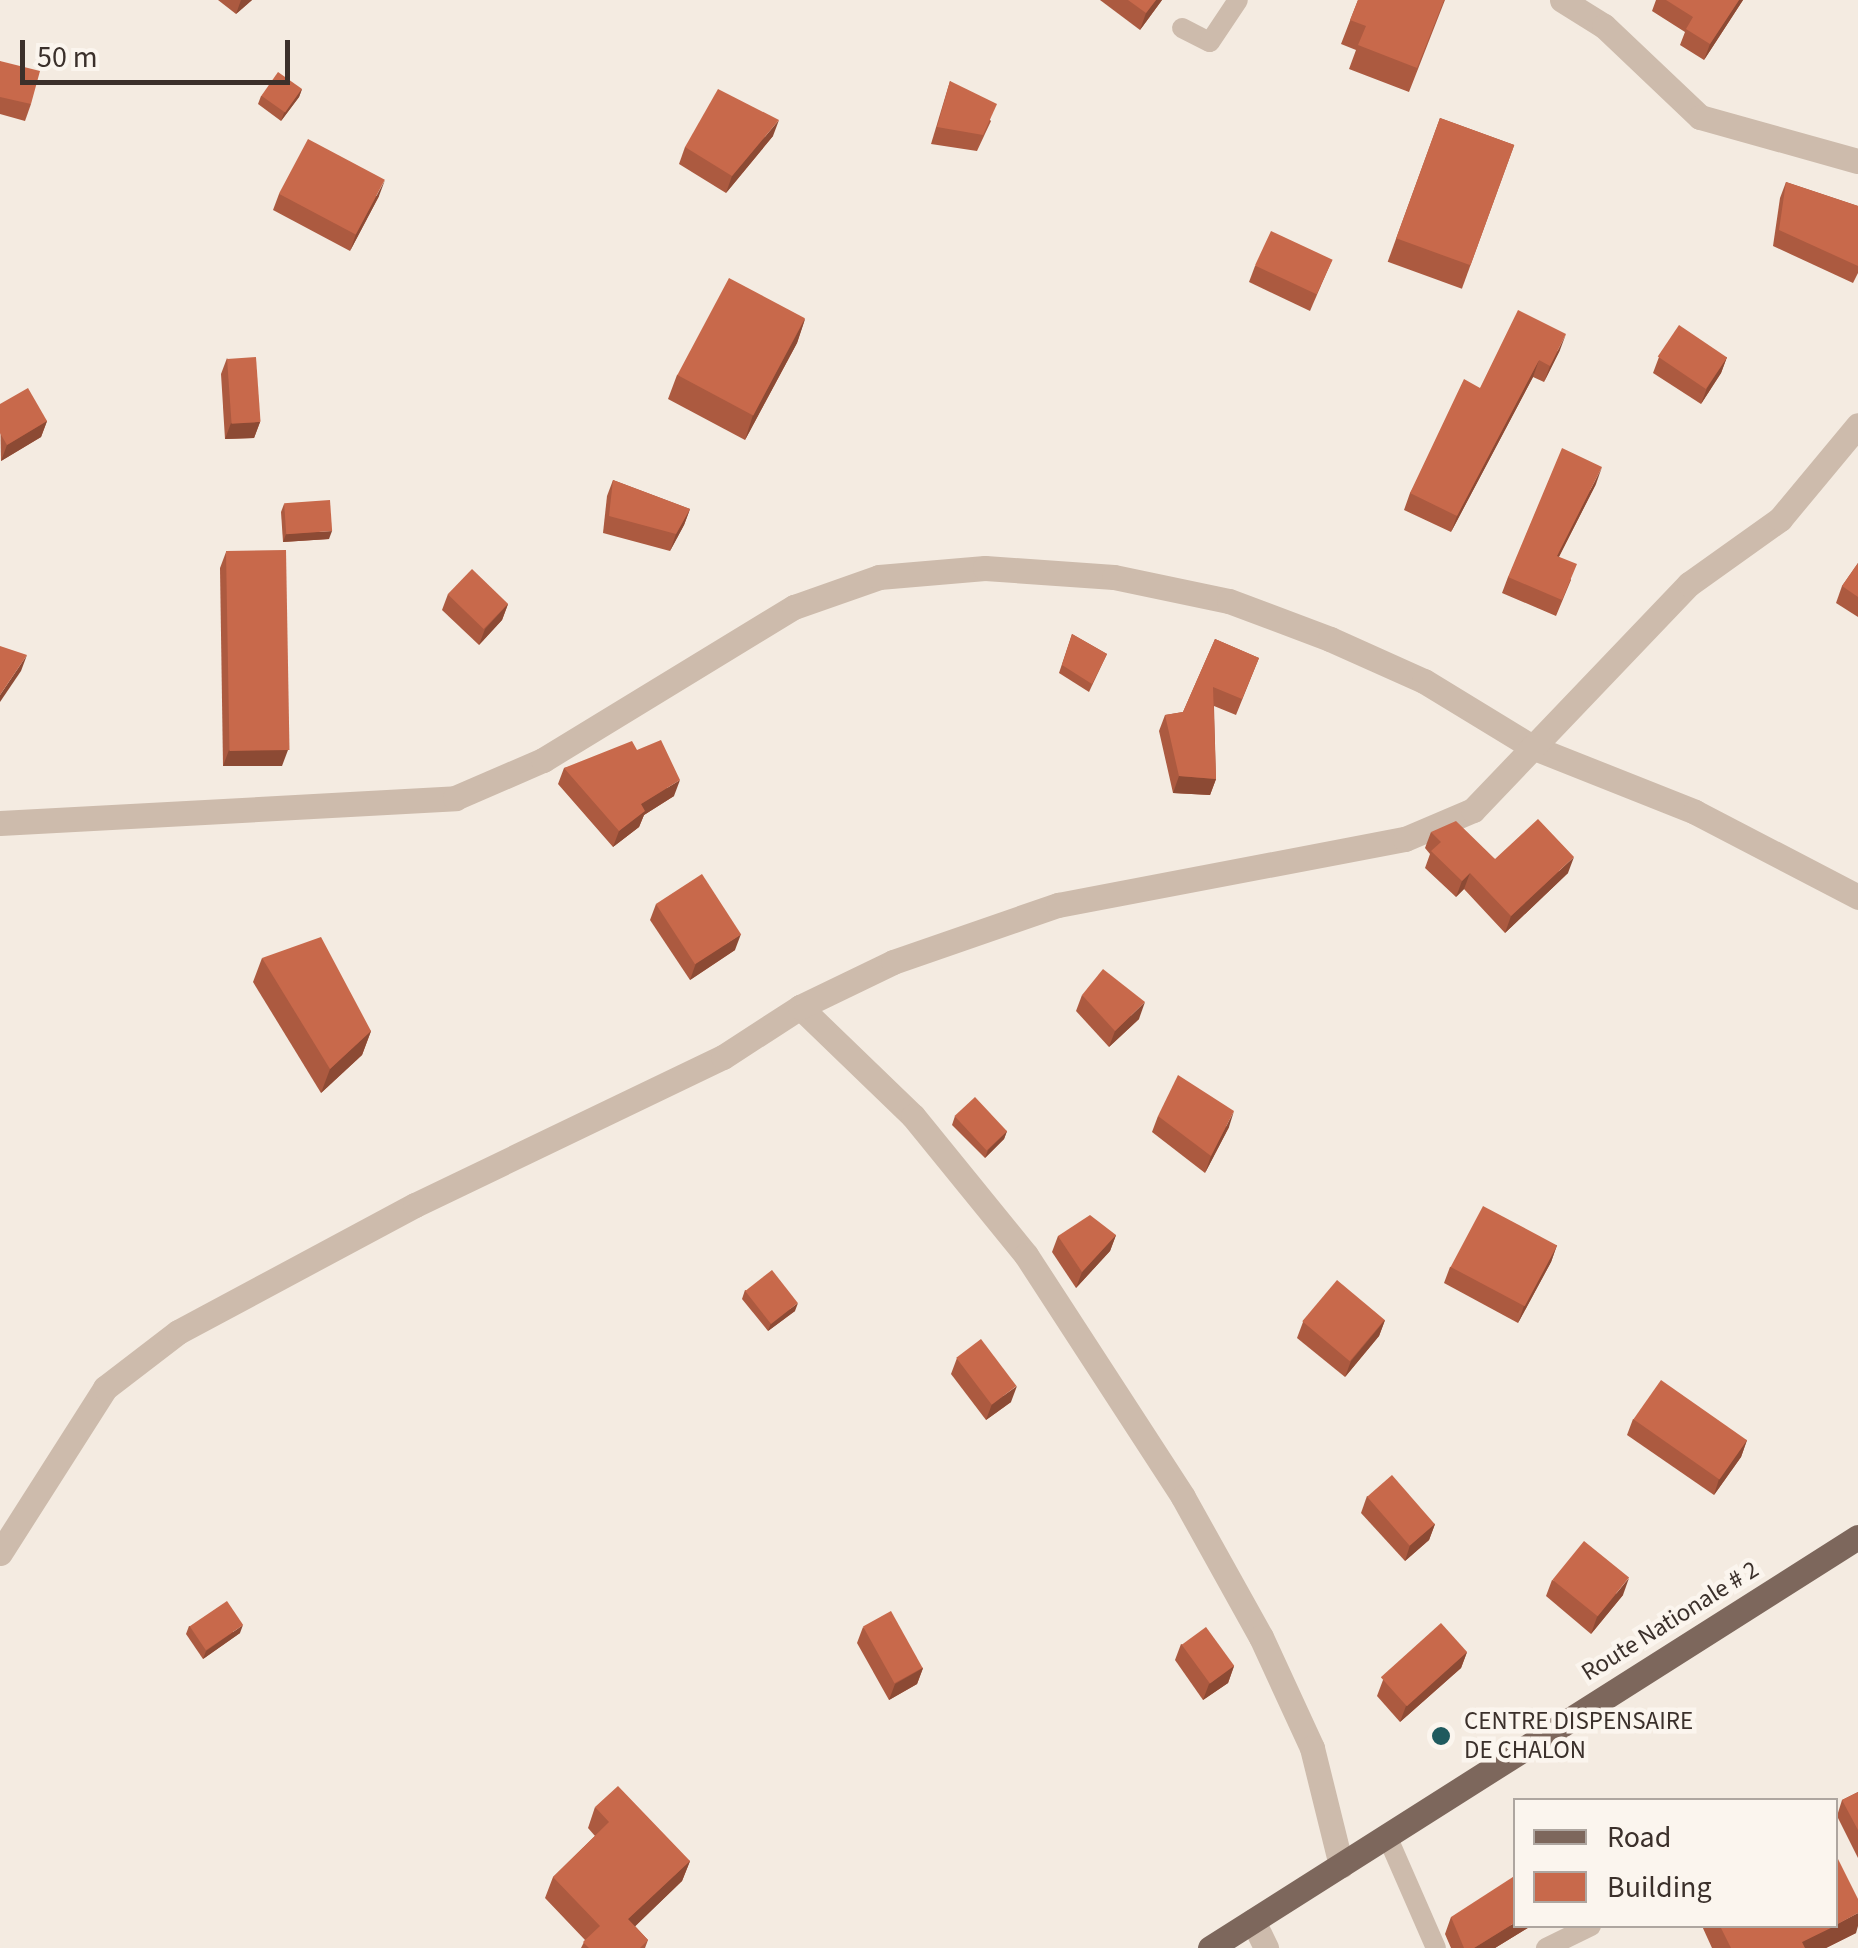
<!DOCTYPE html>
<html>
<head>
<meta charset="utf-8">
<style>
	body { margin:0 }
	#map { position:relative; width:1858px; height:1948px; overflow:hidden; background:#f4ebe1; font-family:"Source Sans 3",sans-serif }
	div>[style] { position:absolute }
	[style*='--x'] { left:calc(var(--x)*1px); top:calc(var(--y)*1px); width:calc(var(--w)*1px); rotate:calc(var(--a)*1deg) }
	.lane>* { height:20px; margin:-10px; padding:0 10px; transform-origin:10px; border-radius:10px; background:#cdbbac }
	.street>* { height:25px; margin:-12.5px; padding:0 12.5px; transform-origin:12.5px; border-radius:12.5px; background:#cdbbac }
	.primary>* { height:25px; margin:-12.5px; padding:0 12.5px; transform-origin:12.5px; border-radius:12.5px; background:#7d675c }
	.wall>* { inset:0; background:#ac5a40; transform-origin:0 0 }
	.shaded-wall>* { inset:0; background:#8c4a34 }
	.building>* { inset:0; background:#c8694b; transform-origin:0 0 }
	.dots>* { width:28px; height:28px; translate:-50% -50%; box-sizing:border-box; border:5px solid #fbf5ee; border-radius:50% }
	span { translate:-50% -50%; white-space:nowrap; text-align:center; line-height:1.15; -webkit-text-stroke:9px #fbf5ee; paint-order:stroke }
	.street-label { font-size:25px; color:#3b302b }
	.poi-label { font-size:25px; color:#3b302b }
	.left { translate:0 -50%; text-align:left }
	.legend { position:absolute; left:1513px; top:1798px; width:325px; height:130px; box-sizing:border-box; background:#fbf5ee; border:2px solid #aea6a0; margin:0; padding:12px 18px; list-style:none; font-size:30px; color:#3b302b }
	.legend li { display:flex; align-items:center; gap:20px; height:50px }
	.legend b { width:50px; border:2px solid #aea6a0 }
	.scale { position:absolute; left:20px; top:40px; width:270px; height:45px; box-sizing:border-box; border:5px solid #3b302b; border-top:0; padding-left:12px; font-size:30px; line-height:35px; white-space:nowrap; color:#3b302b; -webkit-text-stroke:8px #fbf5ee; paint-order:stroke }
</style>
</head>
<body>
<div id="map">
	<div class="lane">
		<i style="--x:1182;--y:28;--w:31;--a:27"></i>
		<i style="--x:1210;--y:42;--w:50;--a:-56.3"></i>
		<i style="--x:1387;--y:1836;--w:122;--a:66.4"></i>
		<i style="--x:1546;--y:1948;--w:50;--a:-26.1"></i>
	</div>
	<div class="street">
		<i style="--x:1562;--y:0;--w:49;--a:31.8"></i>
		<i style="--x:1604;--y:26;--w:132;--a:43.5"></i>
		<i style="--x:1700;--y:117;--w:164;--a:15.6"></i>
		<i style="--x:0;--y:823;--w:456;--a:-3.1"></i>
		<i style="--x:455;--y:798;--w:96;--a:-23.4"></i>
		<i style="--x:543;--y:760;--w:294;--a:-31.4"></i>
		<i style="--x:794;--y:607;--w:90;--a:-19.4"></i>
		<i style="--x:879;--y:577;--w:106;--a:-4.9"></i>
		<i style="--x:985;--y:568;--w:129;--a:4"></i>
		<i style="--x:1114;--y:577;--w:117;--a:11.8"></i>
		<i style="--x:1229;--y:601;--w:108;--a:20.6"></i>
		<i style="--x:1330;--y:639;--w:103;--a:24.1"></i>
		<i style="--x:1424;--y:681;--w:127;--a:31.4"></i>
		<i style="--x:1532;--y:747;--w:175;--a:21.7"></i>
		<i style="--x:1695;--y:812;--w:184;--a:27.5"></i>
		<i style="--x:800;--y:1007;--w:157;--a:44"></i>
		<i style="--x:913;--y:1116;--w:179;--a:50.9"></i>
		<i style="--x:1026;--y:1255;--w:288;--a:57"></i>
		<i style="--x:1183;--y:1497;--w:160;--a:60.9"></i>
		<i style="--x:1261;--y:1637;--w:122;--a:65.3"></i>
		<i style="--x:1312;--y:1748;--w:121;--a:76.1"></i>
		<i style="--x:0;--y:1553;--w:196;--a:-57.5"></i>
		<i style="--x:105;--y:1388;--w:92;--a:-37.5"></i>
		<i style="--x:178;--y:1332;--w:269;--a:-28.2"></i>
		<i style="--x:415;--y:1205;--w:342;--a:-25.7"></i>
		<i style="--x:723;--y:1057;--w:92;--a:-33"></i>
		<i style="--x:800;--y:1007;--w:103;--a:-25.8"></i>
		<i style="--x:893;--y:962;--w:175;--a:-19.1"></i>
		<i style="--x:1058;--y:905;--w:353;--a:-10.8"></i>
		<i style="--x:1405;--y:839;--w:74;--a:-23.1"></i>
		<i style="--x:1473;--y:810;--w:313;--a:-46.3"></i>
		<i style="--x:1689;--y:584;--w:112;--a:-35.5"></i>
		<i style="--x:1780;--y:519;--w:122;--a:-50.3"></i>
		<i style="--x:1253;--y:1921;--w:30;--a:64"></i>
	</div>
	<div class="primary">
		<i style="--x:1210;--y:1948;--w:767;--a:-32.39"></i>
	</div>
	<div class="wall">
		<i style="clip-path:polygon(218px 0,252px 0,236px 14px)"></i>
		<i style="clip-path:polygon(1100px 0,1162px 0,1140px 30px)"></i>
		<i style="clip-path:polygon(1358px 0,1445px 0,1409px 92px,1349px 69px,1356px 50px,1341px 44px)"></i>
		<i style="clip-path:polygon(1656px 0,1743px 0,1704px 60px,1680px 45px,1685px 32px,1652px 11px)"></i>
		<i style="clip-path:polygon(0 61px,31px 104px,25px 121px,0 114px)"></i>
		<i style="clip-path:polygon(950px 81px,991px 121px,977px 151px,931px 144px)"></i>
		<i style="clip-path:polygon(302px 89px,299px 97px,281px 121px,258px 104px,261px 96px)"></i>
		<i style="left:1440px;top:118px;width:79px;height:153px;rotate:20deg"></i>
		<i style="clip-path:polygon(773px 136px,726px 193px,679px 164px,685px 147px)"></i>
		<i style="clip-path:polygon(1786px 182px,1858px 206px,1858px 273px,1853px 283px,1773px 246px,1780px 198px)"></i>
		<i style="clip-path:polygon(279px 194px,379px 196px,350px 251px,273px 210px)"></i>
		<i style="clip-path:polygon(1332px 260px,1310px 311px,1249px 282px,1255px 266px)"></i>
		<i style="clip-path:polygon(805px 319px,797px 343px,745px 440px,668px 399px,677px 375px)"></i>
		<i style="clip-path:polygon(1560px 350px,1544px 382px,1533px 377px,1451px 532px,1404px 510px,1410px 493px,1480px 388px)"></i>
		<i style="clip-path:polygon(1659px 357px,1727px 357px,1721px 373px,1701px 404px,1653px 373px)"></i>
		<i style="clip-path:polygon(227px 358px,260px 422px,254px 438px,225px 439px,221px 374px)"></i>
		<i style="clip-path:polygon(0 404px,47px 421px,41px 437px,1px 461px)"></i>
		<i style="clip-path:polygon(613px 480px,690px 509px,684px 525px,670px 551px,603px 533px,607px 496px)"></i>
		<i style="clip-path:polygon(1596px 484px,1559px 557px,1571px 580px,1556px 616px,1502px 593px,1508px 577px)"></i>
		<i style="clip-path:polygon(284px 504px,329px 539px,283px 542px,281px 512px)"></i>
		<i style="clip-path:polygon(226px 552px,282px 766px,223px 766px,220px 568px)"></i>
		<i style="clip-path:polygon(1858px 563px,1858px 617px,1836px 603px,1842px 586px)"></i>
		<i style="clip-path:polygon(448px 594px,508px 604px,502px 620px,479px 645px,442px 610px)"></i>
		<i style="clip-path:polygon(1072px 634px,1107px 654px,1089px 692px,1059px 673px)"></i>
		<i style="clip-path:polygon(1215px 639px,1259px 658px,1236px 715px,1214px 706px,1216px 779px,1210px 795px,1173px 793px,1159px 731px,1165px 715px,1183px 712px)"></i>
		<i style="clip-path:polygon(637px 750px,674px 796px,644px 815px,639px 827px,613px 847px,558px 784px,564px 768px)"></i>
		<i style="clip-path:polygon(1431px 832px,1495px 859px,1568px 873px,1505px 933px,1464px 889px,1456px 897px,1425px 868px,1430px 854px,1425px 848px)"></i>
		<i style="clip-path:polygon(656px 904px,735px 950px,690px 980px,650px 920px)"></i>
		<i style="clip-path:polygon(262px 958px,371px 1031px,362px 1055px,321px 1093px,253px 982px)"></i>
		<i style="clip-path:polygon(1082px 995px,1139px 1019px,1109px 1047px,1076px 1011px)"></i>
		<i style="clip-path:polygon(955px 1116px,1007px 1131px,1004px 1139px,985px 1158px,952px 1125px)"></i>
		<i style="clip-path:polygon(1158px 1116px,1229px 1127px,1205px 1173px,1152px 1132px)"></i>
		<i style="clip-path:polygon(1116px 1235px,1110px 1251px,1076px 1288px,1052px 1252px,1058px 1236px)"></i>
		<i style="clip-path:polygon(1557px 1245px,1551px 1262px,1518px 1323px,1444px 1283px,1450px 1267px)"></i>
		<i style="clip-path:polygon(745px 1290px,795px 1311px,768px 1331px,742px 1299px)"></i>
		<i style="clip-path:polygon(1385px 1320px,1379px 1336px,1345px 1377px,1297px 1338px,1303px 1322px)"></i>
		<i style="clip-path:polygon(957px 1358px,1011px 1402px,986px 1420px,951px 1374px)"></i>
		<i style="clip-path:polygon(1633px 1419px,1747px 1440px,1741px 1457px,1714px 1495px,1627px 1435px)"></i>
		<i style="clip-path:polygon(1367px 1496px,1435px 1524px,1429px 1540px,1405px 1561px,1361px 1513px)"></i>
		<i style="clip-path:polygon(1552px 1580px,1623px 1595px,1591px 1634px,1546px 1596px)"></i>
		<i style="clip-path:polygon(189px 1626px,240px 1633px,203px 1659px,186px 1634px)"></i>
		<i style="clip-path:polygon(863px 1627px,923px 1668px,917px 1684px,889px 1700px,857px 1643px)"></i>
		<i style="clip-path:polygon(1181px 1644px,1234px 1666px,1228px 1683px,1203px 1700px,1175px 1660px)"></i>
		<i style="clip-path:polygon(1467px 1652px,1461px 1668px,1400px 1722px,1377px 1696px,1383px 1680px)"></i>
		<i style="clip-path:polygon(1858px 1792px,1858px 1858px,1837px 1816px,1842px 1800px)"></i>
		<i style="clip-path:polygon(595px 1807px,690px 1861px,682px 1881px,635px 1926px,648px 1940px,645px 1948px,581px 1948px,585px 1940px,545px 1898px,553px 1877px,595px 1836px,588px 1828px)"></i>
		<i style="clip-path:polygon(1451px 1917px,1516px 1926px,1531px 1926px,1495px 1948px,1451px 1948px,1445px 1934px)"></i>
		<i style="clip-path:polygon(1702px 1926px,1836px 1926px,1856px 1933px,1826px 1948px,1712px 1948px)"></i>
	</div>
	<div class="shaded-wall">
		<i style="clip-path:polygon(241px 0,252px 0,236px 14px)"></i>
		<i style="clip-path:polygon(1156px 0,1162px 0,1140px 30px,1146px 13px)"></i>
		<i style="clip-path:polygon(1739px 0,1743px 0,1704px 60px,1710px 44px)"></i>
		<i style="clip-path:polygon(302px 89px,299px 97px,281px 121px,284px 113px)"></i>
		<i style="clip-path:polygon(779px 120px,773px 136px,726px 193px,732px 176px)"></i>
		<i style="clip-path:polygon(385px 180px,379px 196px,350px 251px,356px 234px)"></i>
		<i style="clip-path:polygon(805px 319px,797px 343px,745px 440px,753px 415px)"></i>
		<i style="clip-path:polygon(1566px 334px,1560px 350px,1544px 382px,1550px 366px)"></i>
		<i style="clip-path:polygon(1727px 357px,1721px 373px,1701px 404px,1707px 388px)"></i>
		<i style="clip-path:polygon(1539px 360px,1533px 377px,1451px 532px,1457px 516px)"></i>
		<i style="clip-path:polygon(47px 421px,41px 437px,1px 461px,7px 445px)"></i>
		<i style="clip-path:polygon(260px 422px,254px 438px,225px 439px,231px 423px)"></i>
		<i style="clip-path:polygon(1602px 467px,1596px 484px,1551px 572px,1557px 556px)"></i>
		<i style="clip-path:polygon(690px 509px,684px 525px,670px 551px,676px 534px)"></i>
		<i style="clip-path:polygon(332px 531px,329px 539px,283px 542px,286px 534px)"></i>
		<i style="clip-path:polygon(508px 604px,502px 620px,479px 645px,485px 629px)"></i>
		<i style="clip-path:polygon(27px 655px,21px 671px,0 702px,0 695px)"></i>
		<i style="clip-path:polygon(229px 750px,288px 750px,282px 766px,223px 766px)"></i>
		<i style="clip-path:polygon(1179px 776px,1216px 779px,1210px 795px,1173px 793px)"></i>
		<i style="clip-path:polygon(680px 780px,674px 796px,644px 815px,639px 827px,613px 847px,619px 831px,641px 804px)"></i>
		<i style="clip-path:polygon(1574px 857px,1568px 873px,1505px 933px,1511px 916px)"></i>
		<i style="clip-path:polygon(1470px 873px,1464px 889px,1456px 897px,1462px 881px)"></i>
		<i style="clip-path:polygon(741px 934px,735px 950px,690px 980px,696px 963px)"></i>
		<i style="clip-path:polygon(1145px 1002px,1139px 1019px,1109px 1047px,1115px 1031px)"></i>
		<i style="clip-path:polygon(371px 1031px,362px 1055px,321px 1093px,330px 1069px)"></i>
		<i style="clip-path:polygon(1234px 1111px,1229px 1127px,1205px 1173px,1211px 1156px)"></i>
		<i style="clip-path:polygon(1007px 1131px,1004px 1139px,985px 1158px,988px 1150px)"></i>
		<i style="clip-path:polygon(1116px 1235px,1110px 1251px,1076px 1288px,1082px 1272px)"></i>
		<i style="clip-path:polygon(1557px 1245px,1551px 1262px,1518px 1323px,1524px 1306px)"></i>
		<i style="clip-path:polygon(798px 1303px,795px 1311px,768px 1331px,771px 1323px)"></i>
		<i style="clip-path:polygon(1385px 1320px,1379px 1336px,1345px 1377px,1351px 1361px)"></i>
		<i style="clip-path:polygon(1017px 1386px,1011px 1402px,986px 1420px,992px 1404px)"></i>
		<i style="clip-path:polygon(1747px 1440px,1741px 1457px,1714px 1495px,1719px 1479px)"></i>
		<i style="clip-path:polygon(1435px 1524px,1429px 1540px,1405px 1561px,1410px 1545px)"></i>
		<i style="clip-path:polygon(1629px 1578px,1623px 1595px,1591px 1634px,1597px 1617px)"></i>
		<i style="clip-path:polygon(243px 1625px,240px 1633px,203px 1659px,206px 1651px)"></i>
		<i style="clip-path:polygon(1467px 1652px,1461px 1668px,1400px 1722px,1406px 1706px)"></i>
		<i style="clip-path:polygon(1234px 1666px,1228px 1683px,1203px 1700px,1209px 1684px)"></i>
		<i style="clip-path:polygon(923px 1668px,917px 1684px,889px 1700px,895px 1684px)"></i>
		<i style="clip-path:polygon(690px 1861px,682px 1881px,621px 1940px,628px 1919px)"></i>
		<i style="clip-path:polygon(1858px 1913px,1858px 1926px,1856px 1933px,1826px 1948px,1800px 1948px,1802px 1942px)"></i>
		<i style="clip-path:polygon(1516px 1922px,1516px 1926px,1531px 1926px,1495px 1948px,1474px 1948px)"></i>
	</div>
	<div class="building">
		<i style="clip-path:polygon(1128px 0,1156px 0,1146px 13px)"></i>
		<i style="clip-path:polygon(1358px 0,1444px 0,1417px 68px,1358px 45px,1366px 26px,1350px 20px)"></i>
		<i style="clip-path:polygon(1666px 0,1739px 0,1710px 44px,1686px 29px,1693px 17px)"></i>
		<i style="clip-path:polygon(0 61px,40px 71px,31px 104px,0 97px)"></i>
		<i style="left:278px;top:72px;width:29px;height:29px;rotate:35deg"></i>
		<i style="clip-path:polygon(950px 81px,997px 104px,983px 135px,937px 127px)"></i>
		<i style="clip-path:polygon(718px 89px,779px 120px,732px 176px,685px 147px)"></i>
		<i style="left:1440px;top:118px;width:79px;height:128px;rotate:20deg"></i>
		<i style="left:308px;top:139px;width:87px;height:62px;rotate:28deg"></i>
		<i style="clip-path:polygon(1786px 182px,1858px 206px,1858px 266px,1779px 230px)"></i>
		<i style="left:1271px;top:231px;width:68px;height:38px;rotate:25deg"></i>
		<i style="left:729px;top:278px;width:86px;height:110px;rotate:28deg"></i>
		<i style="clip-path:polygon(1518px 310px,1566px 334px,1550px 366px,1539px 360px,1457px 516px,1410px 493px,1464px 379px,1480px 388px)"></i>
		<i style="left:1679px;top:325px;width:58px;height:38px;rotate:34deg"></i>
		<i style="left:256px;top:357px;width:65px;height:29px;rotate:86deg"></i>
		<i style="clip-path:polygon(28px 388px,47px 421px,7px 445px,0 433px,0 404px)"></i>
		<i style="clip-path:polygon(1562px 448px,1602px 467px,1557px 556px,1577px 564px,1562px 600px,1508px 577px)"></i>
		<i style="clip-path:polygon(613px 480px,690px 509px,676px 534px,609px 516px)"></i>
		<i style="left:330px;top:500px;width:31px;height:46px;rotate:86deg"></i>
		<i style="left:286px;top:550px;width:200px;height:60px;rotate:89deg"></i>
		<i style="clip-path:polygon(1858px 563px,1858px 597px,1842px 586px)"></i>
		<i style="left:472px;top:569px;width:50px;height:35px;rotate:44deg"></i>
		<i style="clip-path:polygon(1072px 634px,1107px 654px,1092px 684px,1062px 665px)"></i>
		<i style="clip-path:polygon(1215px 639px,1259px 658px,1242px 699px,1213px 687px,1216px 779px,1179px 776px,1165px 715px,1183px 712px)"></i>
		<i style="clip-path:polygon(0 646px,27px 655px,0 695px)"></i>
		<i style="clip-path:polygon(661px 740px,680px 780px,641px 804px,645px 811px,619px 831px,564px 768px,632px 741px,637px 750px)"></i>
		<i style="clip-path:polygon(1538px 819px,1574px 857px,1511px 916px,1470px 873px,1462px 881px,1431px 851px,1441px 842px,1431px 832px,1456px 821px,1495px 859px)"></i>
		<i style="left:702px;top:874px;width:72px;height:55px;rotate:57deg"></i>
		<i style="clip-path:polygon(321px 937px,371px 1031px,330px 1069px,262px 958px)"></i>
		<i style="clip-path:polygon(1103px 969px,1145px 1002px,1115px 1031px,1082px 995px)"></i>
		<i style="clip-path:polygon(1178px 1075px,1234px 1111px,1211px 1156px,1158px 1116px)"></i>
		<i style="left:975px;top:1097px;width:47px;height:28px;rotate:47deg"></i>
		<i style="left:1483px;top:1206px;width:84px;height:69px;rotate:28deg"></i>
		<i style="clip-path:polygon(1090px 1215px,1116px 1235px,1082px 1272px,1058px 1236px)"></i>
		<i style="left:772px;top:1270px;width:42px;height:34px;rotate:52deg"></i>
		<i style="left:1337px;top:1280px;width:62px;height:54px;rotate:40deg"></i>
		<i style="left:981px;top:1339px;width:59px;height:31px;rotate:53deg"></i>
		<i style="left:1661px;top:1380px;width:105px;height:48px;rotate:35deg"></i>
		<i style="left:1392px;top:1475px;width:65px;height:33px;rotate:49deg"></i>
		<i style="left:1584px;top:1541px;width:58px;height:50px;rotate:39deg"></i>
		<i style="left:227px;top:1601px;width:29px;height:45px;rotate:56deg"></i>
		<i style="left:891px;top:1611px;width:65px;height:32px;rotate:61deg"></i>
		<i style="left:1441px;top:1623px;width:39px;height:81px;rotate:48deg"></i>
		<i style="left:1206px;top:1627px;width:48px;height:30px;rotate:54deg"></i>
		<i style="clip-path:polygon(618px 1786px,690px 1861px,628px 1919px,648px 1940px,640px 1948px,589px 1948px,583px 1942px,600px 1926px,553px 1877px,609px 1822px,595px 1807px)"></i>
		<i style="clip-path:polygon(1858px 1792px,1858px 1830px,1842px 1800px)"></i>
		<i style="clip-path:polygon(1836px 1855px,1858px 1899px,1858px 1913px,1836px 1925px)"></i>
		<i style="clip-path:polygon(1516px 1875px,1516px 1922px,1474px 1948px,1464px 1948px,1451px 1917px)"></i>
		<i style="clip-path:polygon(1720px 1926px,1835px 1926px,1802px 1942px,1805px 1948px,1731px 1948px)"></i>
	</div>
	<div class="dots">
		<i style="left:1441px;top:1736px;background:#1f5a5e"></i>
	</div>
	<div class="street-label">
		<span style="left:1670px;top:1621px;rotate:-32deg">Route Nationale # 2</span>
	</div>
	<div class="poi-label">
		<span class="left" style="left:1464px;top:1736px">CENTRE DISPENSAIRE<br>DE CHALON</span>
	</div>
	<ul class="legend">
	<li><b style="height:12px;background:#7d675c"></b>Road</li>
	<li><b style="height:28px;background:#c8694b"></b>Building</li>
	</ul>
	<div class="scale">50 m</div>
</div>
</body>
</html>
